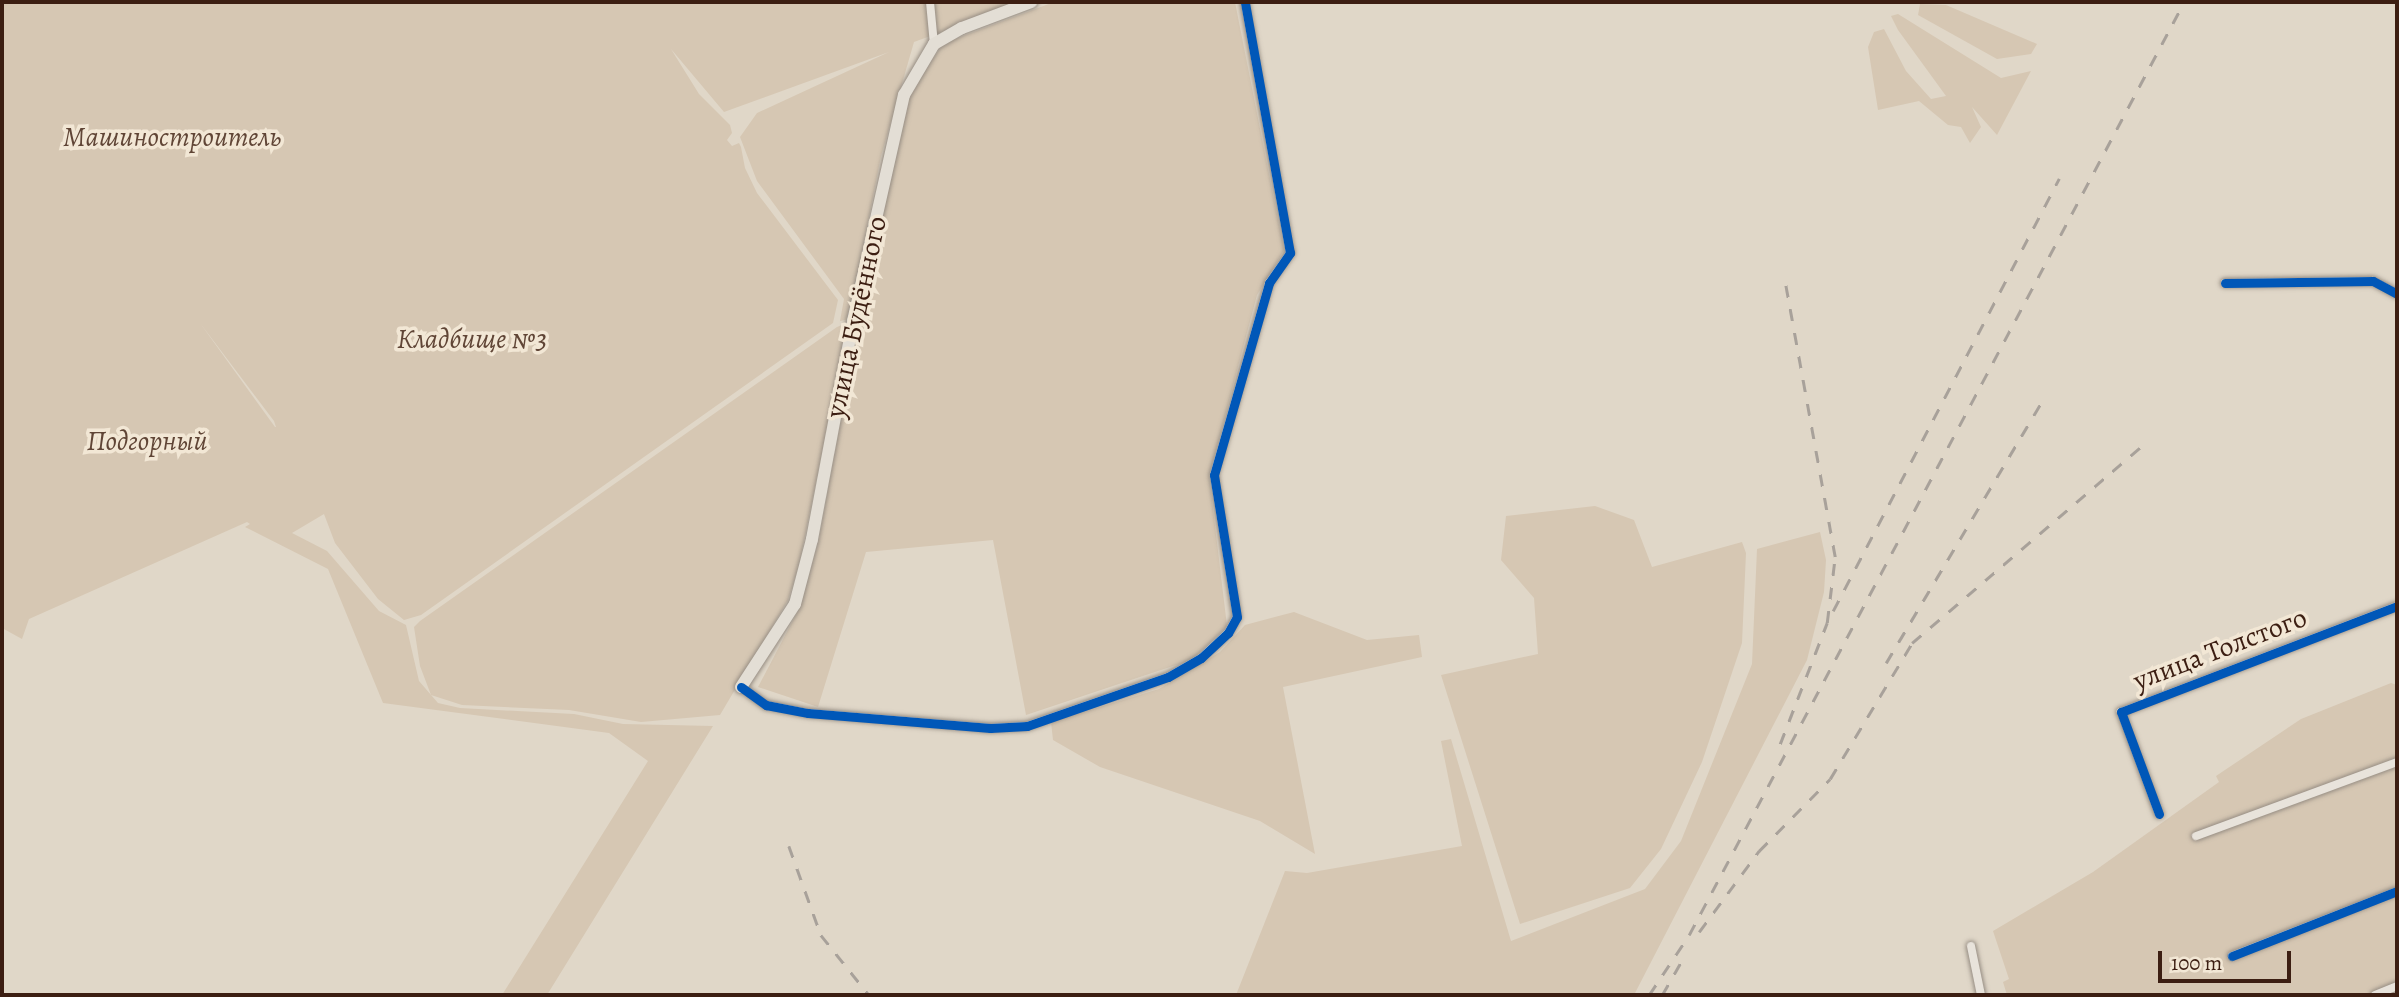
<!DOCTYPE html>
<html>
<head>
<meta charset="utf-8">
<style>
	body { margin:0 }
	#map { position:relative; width:2399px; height:997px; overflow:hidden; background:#e0d7c8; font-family:Alegreya,serif }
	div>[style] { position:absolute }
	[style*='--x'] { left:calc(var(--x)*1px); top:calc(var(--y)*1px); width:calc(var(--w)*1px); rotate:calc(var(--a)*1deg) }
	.green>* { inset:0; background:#d6c7b3 }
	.roads { filter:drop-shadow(0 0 2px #968d83) drop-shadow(0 0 2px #968d83) }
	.minor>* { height:8px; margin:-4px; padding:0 4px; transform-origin:4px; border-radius:4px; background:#e8e3db }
	.primary>* { height:12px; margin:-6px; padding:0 6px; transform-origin:6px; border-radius:6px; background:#e3ded5 }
	.rail>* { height:2.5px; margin-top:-1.25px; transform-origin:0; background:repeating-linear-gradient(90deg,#a8a19a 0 12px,transparent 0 24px) }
	.cycleway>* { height:9px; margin:-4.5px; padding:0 4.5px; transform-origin:4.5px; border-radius:4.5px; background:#0057b8 }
	span { translate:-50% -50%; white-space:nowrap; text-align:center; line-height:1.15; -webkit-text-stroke:7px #f2e7d5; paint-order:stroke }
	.park-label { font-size:28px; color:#604536; font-style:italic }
	.street-label { font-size:28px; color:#3c1e12 }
	.frame { position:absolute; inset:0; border:4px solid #3c1e12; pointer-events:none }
	.scale { position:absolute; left:2158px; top:951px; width:133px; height:32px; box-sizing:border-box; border:4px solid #3c1e12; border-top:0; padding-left:9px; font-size:21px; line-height:24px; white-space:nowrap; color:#3c1e12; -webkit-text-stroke:5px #f2e7d5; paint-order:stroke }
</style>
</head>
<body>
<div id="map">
	<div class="green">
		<i style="clip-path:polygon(evenodd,2px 2px,1023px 2px,914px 42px,881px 156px,849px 319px,840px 321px,844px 299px,757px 181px,740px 137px,757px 113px,889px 52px,724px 112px,671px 49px,699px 94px,730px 125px,732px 133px,727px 140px,732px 146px,739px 143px,741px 147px,745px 168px,757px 193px,838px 300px,833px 323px,421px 615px,404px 620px,378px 599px,335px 543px,324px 514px,292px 533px,327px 551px,379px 611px,406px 625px,419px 681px,438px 703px,460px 708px,574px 714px,623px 724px,713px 726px,547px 995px,502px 995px,648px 761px,609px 733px,383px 703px,328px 569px,245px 527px,250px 524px,247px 522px,29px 619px,22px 639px,2px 628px,2px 2px,200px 323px,274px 421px,276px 427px,275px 427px,200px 323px)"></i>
		<i style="clip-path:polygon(1054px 2px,1235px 2px,1284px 250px,1257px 295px,1209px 476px,1227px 626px,1191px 660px,1026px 715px,993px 540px,866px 552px,818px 707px,758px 687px,800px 607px,819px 539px,861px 310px,912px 88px,944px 43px)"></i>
		<i style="clip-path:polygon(1920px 4px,1946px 5px,2037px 44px,2031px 54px,1997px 59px,1918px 15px)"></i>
		<i style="clip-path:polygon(1898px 14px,2001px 78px,2031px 71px,1997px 135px,1972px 107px,1981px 127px,1970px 143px,1961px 127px,1948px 125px,1919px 101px,1878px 110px,1868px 47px,1874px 32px,1884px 29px,1906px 71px,1931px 99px,1946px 96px,1898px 30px,1891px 16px)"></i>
		<i style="clip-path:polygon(837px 327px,842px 325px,846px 335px,799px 565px,788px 600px,720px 715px,641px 722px,569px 710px,462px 705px,431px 695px,420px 666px,414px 627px,420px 621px)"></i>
		<i style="clip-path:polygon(1595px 506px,1634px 520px,1652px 567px,1742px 542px,1746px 553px,1742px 643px,1702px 762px,1661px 849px,1630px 888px,1520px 924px,1441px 675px,1538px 654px,1534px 598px,1501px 560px,1506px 516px)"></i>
		<i style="clip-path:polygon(1820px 532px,1826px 560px,1824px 592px,1807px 660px,1634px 995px,1236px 995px,1285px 871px,1307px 873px,1462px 846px,1441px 741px,1451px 739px,1511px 941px,1645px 889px,1681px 841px,1752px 664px,1757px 549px)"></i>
		<i style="clip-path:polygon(1294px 612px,1367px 640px,1419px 635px,1422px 657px,1283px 687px,1315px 854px,1260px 821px,1100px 767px,1053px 740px,1051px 722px,1159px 689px,1220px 652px,1245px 625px)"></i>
		<i style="clip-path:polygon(2391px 683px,2397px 685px,2397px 995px,2007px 995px,2003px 982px,2009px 979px,1993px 931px,2093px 872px,2219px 782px,2216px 776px,2301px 719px)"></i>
	</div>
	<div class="roads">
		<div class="minor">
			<i style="--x:930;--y:2;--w:42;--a:84.6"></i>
			<i style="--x:2225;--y:283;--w:148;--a:-0.8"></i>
			<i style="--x:2373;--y:281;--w:27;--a:28"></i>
			<i style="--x:741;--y:687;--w:31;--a:36"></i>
			<i style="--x:766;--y:705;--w:43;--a:10.8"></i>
			<i style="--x:808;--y:713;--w:183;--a:4.7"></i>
			<i style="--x:990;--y:728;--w:37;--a:-3"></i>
			<i style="--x:1027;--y:726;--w:149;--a:-19.2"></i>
			<i style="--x:1168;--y:677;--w:38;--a:-30"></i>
			<i style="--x:1201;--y:658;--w:37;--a:-43"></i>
			<i style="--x:1228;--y:633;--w:18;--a:-61"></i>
			<i style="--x:1237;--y:617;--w:144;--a:-99.2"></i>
			<i style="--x:1214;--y:475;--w:200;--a:-74"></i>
			<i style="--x:1269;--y:283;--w:37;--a:-55"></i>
			<i style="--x:1290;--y:253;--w:255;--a:-100.2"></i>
			<i style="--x:2159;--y:814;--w:109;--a:-110.4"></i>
			<i style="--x:2121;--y:712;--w:296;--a:-21"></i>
			<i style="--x:2196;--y:836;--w:214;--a:-20.2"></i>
			<i style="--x:1971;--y:946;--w:50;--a:78.5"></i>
			<i style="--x:2232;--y:956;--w:177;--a:-21.5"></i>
			<i style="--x:2375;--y:995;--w:24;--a:-22"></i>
		</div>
		<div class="primary">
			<i style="--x:741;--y:687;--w:99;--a:-57"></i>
			<i style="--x:795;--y:604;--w:67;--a:-75.3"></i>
			<i style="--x:812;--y:539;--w:222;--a:-79.3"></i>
			<i style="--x:853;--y:321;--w:232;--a:-77.3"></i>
			<i style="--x:904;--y:95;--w:59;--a:-59.5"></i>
			<i style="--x:934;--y:44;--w:32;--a:-30"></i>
			<i style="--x:962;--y:28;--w:74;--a:-20.6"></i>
		</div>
	</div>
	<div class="rail">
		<i style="--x:1833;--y:611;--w:488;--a:-62.4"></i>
		<i style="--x:1886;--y:663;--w:306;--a:-59.2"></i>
		<i style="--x:1780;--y:744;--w:130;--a:-68.8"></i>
		<i style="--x:1827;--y:623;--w:66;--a:-83.1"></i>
		<i style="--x:1835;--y:557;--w:280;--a:-100.3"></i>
		<i style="--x:789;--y:846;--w:95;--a:70.2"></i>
		<i style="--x:821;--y:935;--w:77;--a:51.3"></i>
		<i style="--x:1699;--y:932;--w:101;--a:-53.5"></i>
		<i style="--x:1759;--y:851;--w:101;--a:-45.4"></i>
		<i style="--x:1830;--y:779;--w:159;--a:-58.9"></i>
		<i style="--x:1912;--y:643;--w:307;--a:-40.6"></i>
		<i style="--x:1649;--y:995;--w:72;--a:-56.3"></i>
		<i style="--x:1689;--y:935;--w:1056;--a:-62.05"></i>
		<i style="--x:1662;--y:995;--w:39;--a:-60"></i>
	</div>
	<div class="cycleway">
		<i style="--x:2225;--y:283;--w:148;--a:-0.8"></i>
		<i style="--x:2373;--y:281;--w:27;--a:28"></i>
		<i style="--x:741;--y:687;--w:31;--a:36"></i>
		<i style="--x:766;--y:705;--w:43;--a:10.8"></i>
		<i style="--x:808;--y:713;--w:183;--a:4.7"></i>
		<i style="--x:990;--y:728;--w:37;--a:-3"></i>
		<i style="--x:1027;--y:726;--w:149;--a:-19.2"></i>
		<i style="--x:1168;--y:677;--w:38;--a:-30"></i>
		<i style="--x:1201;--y:658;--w:37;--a:-43"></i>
		<i style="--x:1228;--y:633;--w:18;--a:-61"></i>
		<i style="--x:1237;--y:617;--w:144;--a:-99.2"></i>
		<i style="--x:1214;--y:475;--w:200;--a:-74"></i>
		<i style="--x:1269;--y:283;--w:37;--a:-55"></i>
		<i style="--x:1290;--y:253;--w:255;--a:-100.2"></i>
		<i style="--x:2159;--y:814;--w:109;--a:-110.4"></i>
		<i style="--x:2121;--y:712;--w:296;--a:-21"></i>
		<i style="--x:2232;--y:956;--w:177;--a:-21.5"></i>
	</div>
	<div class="park-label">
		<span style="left:172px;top:137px">Машиностроитель</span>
		<span style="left:472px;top:339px">Кладбище №3</span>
		<span style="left:147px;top:441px">Подгорный</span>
	</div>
	<div class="street-label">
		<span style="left:856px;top:317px;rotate:-78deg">улица Будённого</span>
		<span style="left:2220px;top:649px;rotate:-21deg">улица Толстого</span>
	</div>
	<div class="frame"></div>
	<div class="scale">100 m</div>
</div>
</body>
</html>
